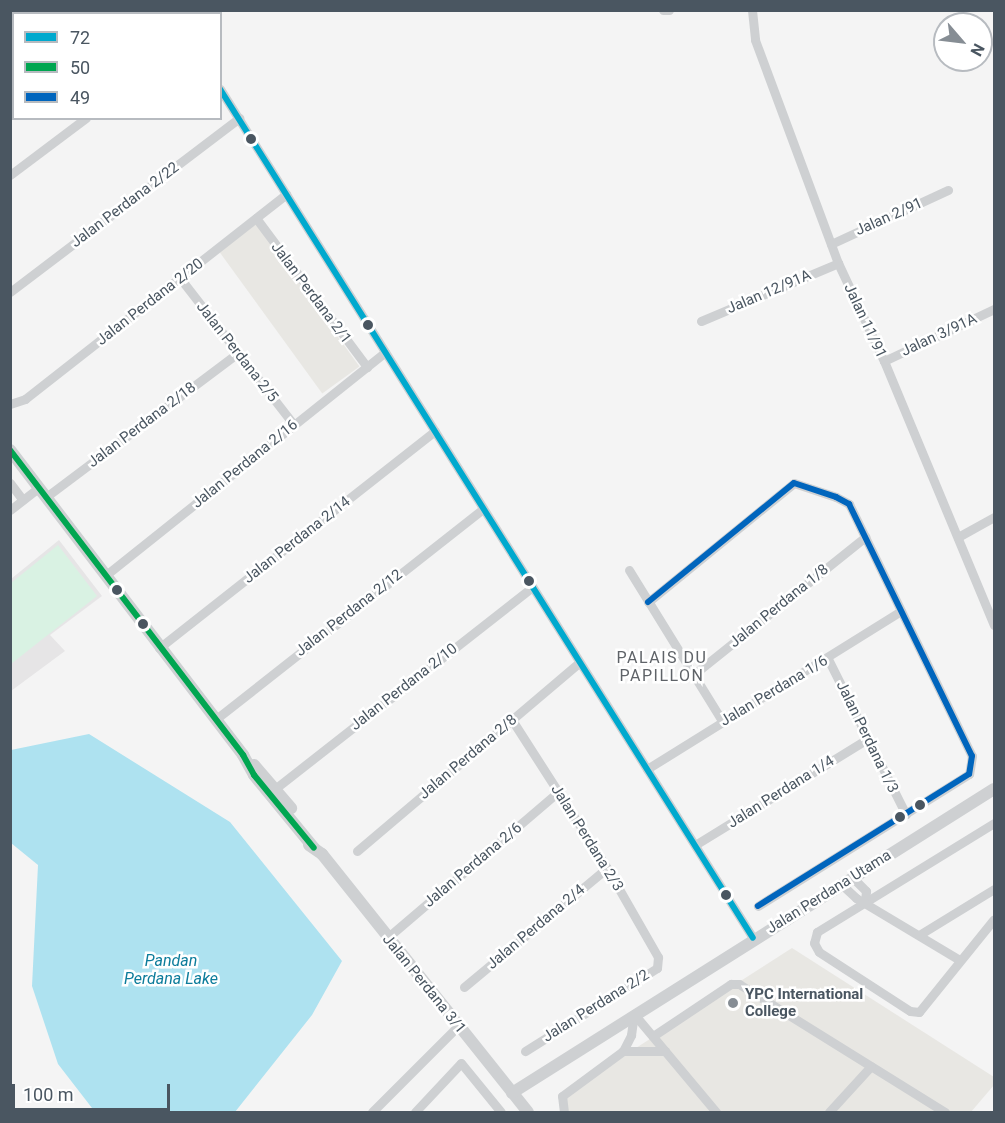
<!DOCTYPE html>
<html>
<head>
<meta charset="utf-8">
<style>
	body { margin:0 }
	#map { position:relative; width:1005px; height:1123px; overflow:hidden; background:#f4f4f4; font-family:Roboto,sans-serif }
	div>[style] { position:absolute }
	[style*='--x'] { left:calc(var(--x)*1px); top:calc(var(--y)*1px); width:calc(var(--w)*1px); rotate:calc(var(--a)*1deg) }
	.commercial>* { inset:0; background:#e8e7e3; transform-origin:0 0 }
	.education>* { inset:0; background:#e6e5e6 }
	.green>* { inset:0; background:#d9f2e3 }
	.water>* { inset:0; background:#aee2f0 }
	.minor>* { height:9px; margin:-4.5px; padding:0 4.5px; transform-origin:4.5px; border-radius:4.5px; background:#ced0d2 }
	.tertiary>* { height:12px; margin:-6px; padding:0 6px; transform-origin:6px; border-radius:6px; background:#ced0d2 }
	.bus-1>* { height:6px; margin:-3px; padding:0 3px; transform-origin:3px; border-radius:3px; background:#00a9ce }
	.bus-2>* { height:6px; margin:-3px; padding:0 3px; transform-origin:3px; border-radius:3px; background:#00a651 }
	.bus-3>* { height:6px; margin:-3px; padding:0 3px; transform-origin:3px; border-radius:3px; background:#0065bd }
	.dots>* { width:16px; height:16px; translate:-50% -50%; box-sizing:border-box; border:3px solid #fff; border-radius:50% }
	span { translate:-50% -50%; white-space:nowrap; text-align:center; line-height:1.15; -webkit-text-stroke:5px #fff; paint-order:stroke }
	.street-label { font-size:15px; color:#4a5661 }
	.poi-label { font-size:15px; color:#4a5661; font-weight:700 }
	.left { translate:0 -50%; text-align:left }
	.neighbourhood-label { font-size:16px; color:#5f6368; letter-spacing:1.5px }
	.water-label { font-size:16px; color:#0c7c9b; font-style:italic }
	.frame { position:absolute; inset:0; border:12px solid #4a5661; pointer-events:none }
	.legend { position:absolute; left:12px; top:12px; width:210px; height:108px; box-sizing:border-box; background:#fff; border:2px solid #b7bbc0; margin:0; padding:8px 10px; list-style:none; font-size:18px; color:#4a5661 }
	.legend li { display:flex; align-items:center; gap:12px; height:30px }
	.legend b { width:30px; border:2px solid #b7bbc0 }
	.north { position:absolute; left:933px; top:12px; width:60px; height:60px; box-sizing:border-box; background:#fff; border:2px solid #b7bbc0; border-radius:50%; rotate:118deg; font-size:16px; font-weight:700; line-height:24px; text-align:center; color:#4a5661 }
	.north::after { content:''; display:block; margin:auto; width:21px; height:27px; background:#868d94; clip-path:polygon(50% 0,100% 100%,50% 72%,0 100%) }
	.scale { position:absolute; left:12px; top:1084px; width:158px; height:27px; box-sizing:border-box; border:3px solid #4a5661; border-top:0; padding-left:8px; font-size:18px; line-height:21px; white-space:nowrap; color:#4a5661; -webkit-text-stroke:4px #fff; paint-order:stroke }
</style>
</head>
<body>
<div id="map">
	<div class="commercial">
		<i style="left:256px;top:224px;width:176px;height:46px;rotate:54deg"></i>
		<i style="clip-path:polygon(792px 948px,994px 1077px,994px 1085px,971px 1112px,570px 1112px,564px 1106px,565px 1099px,625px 1055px)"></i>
	</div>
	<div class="education">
		<i style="clip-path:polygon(59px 540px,102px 596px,50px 635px,65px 651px,11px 691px,11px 579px)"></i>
	</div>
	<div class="green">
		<i style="clip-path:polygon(58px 545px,97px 596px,11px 664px,11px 583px)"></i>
	</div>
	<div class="water">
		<i style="clip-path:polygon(89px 734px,230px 822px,342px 961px,312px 1015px,235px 1112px,101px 1112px,92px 1108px,58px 1064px,32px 986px,38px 865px,11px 843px,11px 750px)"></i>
	</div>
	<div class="minor">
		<i style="--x:173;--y:10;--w:4;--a:63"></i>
		<i style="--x:663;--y:10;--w:6;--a:0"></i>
		<i style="--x:752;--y:10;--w:30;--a:84"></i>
		<i style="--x:755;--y:40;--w:238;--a:69.6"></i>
		<i style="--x:838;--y:263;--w:108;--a:64.9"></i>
		<i style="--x:884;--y:361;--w:286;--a:67.4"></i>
		<i style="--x:87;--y:14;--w:6;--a:-45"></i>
		<i style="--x:10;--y:71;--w:4;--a:-27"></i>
		<i style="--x:220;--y:89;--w:1002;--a:57.88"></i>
		<i style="--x:10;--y:175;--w:95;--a:-36.9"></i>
		<i style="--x:256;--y:218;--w:186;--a:53.3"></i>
		<i style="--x:831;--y:244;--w:129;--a:-24.8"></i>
		<i style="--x:180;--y:278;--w:186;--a:52.2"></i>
		<i style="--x:10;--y:292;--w:288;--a:-37.2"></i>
		<i style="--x:701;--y:321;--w:149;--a:-22.9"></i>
		<i style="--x:884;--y:361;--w:122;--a:-25.3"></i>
		<i style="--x:10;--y:404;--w:16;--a:-18"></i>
		<i style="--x:25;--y:399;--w:332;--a:-38.1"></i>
		<i style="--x:10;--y:483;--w:21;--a:53"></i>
		<i style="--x:46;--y:497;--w:240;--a:-36.9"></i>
		<i style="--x:10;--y:510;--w:37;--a:-38"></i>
		<i style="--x:958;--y:537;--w:41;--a:-29.1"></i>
		<i style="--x:629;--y:570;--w:179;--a:58.3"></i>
		<i style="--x:106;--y:575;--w:357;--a:-38.6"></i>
		<i style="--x:648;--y:602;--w:188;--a:-39.2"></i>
		<i style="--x:794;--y:483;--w:44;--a:18.4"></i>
		<i style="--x:836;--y:497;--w:15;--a:28"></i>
		<i style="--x:849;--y:504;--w:280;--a:64"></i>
		<i style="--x:972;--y:756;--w:18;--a:99"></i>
		<i style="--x:969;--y:774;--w:249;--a:148"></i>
		<i style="--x:159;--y:648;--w:351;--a:-38.2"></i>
		<i style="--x:828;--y:659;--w:174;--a:63.4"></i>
		<i style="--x:693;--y:675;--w:221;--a:-38.7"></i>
		<i style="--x:216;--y:719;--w:340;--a:-38.2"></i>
		<i style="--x:512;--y:720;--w:176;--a:57.3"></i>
		<i style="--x:607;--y:868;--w:103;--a:60.2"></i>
		<i style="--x:658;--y:957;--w:11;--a:95"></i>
		<i style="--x:657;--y:968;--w:156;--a:147.8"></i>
		<i style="--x:647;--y:769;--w:299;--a:-31.9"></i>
		<i style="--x:276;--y:788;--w:325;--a:-38.1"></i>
		<i style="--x:994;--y:823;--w:208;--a:148.4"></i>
		<i style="--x:817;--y:932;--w:11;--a:105"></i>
		<i style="--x:814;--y:943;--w:10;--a:61"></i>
		<i style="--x:819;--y:952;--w:108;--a:33"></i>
		<i style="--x:910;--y:1011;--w:9;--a:6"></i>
		<i style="--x:919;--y:1012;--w:119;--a:-51.1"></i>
		<i style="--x:695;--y:845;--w:202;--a:-31.6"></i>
		<i style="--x:357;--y:851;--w:291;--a:-40.3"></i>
		<i style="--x:852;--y:877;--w:20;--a:45"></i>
		<i style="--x:866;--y:891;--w:10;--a:96"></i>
		<i style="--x:841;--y:884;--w:21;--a:43"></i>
		<i style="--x:856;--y:898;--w:119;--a:30.9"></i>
		<i style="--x:919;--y:935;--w:88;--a:-31.5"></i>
		<i style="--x:387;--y:938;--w:225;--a:-40.5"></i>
		<i style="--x:464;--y:987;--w:186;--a:-39.8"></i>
		<i style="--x:634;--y:1014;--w:128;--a:50.1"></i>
		<i style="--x:653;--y:1036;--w:94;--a:-33.7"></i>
		<i style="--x:731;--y:984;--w:8;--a:0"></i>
		<i style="--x:739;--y:984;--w:243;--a:31.9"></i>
		<i style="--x:623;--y:1051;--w:18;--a:-63"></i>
		<i style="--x:631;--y:1035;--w:21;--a:-82"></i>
		<i style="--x:372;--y:1112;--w:120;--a:-45"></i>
		<i style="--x:415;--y:1112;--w:67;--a:-46.8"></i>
		<i style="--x:461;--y:1063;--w:63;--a:50.8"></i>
		<i style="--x:564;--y:1112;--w:16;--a:-97"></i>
		<i style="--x:562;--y:1096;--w:76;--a:-36.4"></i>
		<i style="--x:623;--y:1051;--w:42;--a:0"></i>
		<i style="--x:829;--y:1112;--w:62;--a:-47.6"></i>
	</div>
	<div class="tertiary">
		<i style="--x:10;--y:450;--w:384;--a:52.6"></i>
		<i style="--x:243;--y:755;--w:23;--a:61"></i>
		<i style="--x:254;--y:775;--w:94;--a:50.6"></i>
		<i style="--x:254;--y:765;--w:57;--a:49.3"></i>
		<i style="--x:309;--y:845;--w:16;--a:35"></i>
		<i style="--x:322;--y:854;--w:330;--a:51.4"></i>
		<i style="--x:512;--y:1093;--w:570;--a:-32.24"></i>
	</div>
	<div class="bus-1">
		<i style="--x:220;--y:89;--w:1002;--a:57.88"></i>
	</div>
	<div class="bus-2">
		<i style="--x:10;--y:450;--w:384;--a:52.6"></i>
		<i style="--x:243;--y:755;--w:23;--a:61"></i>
		<i style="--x:254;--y:775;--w:94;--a:50.6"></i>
	</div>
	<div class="bus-3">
		<i style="--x:648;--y:602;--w:188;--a:-39.2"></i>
		<i style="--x:794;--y:483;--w:44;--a:18.4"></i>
		<i style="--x:836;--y:497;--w:15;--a:28"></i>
		<i style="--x:849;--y:504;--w:280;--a:64"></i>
		<i style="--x:972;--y:756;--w:18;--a:99"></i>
		<i style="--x:969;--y:774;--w:249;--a:148"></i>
	</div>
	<div class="dots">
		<i style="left:251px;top:139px;background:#4a5661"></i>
		<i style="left:368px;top:325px;background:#4a5661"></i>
		<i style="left:529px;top:581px;background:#4a5661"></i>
		<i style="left:117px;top:590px;background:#4a5661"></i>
		<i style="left:143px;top:624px;background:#4a5661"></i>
		<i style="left:920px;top:805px;background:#4a5661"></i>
		<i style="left:900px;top:817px;background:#4a5661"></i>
		<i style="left:726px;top:895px;background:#4a5661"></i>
		<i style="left:733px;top:1003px;background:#868d94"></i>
	</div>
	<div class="street-label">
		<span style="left:125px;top:205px;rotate:-37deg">Jalan Perdana 2/22</span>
		<span style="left:889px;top:217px;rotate:-24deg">Jalan 2/91</span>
		<span style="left:769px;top:292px;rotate:-23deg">Jalan 12/91A</span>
		<span style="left:311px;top:293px;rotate:53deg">Jalan Perdana 2/1</span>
		<span style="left:150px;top:302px;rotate:-38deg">Jalan Perdana 2/20</span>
		<span style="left:865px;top:321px;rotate:65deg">Jalan 11/91</span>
		<span style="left:939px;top:335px;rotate:-25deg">Jalan 3/91A</span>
		<span style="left:237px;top:352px;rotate:52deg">Jalan Perdana 2/5</span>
		<span style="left:142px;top:425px;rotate:-37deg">Jalan Perdana 2/18</span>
		<span style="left:245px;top:464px;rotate:-39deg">Jalan Perdana 2/16</span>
		<span style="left:297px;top:540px;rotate:-38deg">Jalan Perdana 2/14</span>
		<span style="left:779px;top:606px;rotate:-39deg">Jalan Perdana 1/8</span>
		<span style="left:349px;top:613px;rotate:-38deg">Jalan Perdana 2/12</span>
		<span style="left:404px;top:687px;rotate:-38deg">Jalan Perdana 2/10</span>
		<span style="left:774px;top:691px;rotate:-31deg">Jalan Perdana 1/6</span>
		<span style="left:867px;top:737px;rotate:64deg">Jalan Perdana 1/3</span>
		<span style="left:468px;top:757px;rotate:-40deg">Jalan Perdana 2/8</span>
		<span style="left:781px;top:792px;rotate:-32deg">Jalan Perdana 1/4</span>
		<span style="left:587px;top:838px;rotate:58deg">Jalan Perdana 2/3</span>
		<span style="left:473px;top:865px;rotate:-40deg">Jalan Perdana 2/6</span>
		<span style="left:829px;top:892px;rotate:-32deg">Jalan Perdana Utama</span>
		<span style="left:536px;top:927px;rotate:-40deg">Jalan Perdana 2/4</span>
		<span style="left:424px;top:984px;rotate:51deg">Jalan Perdana 3/1</span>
		<span style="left:596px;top:1006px;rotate:-32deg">Jalan Perdana 2/2</span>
	</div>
	<div class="poi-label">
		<span class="left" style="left:745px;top:1003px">YPC International<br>College</span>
	</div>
	<div class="neighbourhood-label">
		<span style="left:662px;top:667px">PALAIS DU<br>PAPILLON</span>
	</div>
	<div class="water-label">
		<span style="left:171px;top:970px">Pandan<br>Perdana Lake</span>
	</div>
	<div class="frame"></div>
	<ul class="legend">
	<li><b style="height:8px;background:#00a9ce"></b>72</li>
	<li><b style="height:8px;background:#00a651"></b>50</li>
	<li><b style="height:8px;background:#0065bd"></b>49</li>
	</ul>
	<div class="north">N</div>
	<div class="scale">100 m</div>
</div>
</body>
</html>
